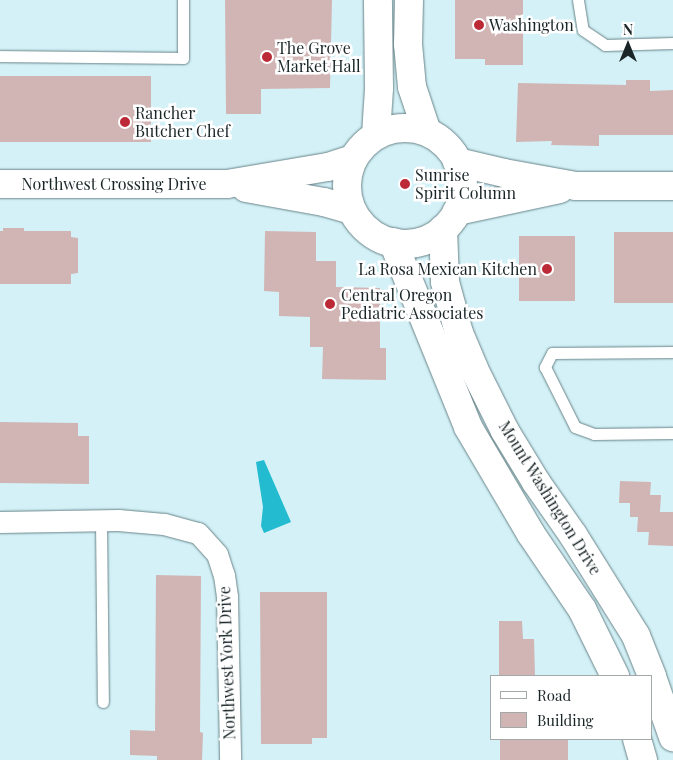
<!DOCTYPE html>
<html>
<head>
<meta charset="utf-8">
<style>
	body { margin:0 }
	#map { position:relative; width:673px; height:760px; overflow:hidden; background:#d3f1f7; font-family:"Playfair Display",serif }
	div>[style] { position:absolute }
	[style*='--x'] { left:calc(var(--x)*1px); top:calc(var(--y)*1px); width:calc(var(--w)*1px); rotate:calc(var(--a)*1deg) }
	.water>* { inset:0; background:#22bbd0 }
	.building>* { inset:0; background:#d1b5b4; transform-origin:0 0 }
	.roads { filter:drop-shadow(0 0 1px #698489) drop-shadow(0 0 1px #698489) }
	.lane>* { height:11px; margin:-5.5px; padding:0 5.5px; transform-origin:5.5px; border-radius:5.5px; background:#fff }
	.street>* { height:21px; margin:-10.5px; padding:0 10.5px; transform-origin:10.5px; border-radius:10.5px; background:#fff }
	.secondary>* { height:28px; margin:-14px; padding:0 14px; transform-origin:14px; border-radius:14px; background:#fff }
	.secondary>.ring { margin:-14px; padding:0; box-sizing:content-box; background:none; border:28px solid #fff; border-radius:50% }
	.dots>* { width:14px; height:14px; translate:-50% -50%; box-sizing:border-box; border:2px solid #fff; border-radius:50% }
	span { translate:-50% -50%; white-space:nowrap; text-align:center; line-height:1.15; -webkit-text-stroke:5px #fff; paint-order:stroke }
	.poi-label { font-size:16px; color:#1a2527 }
	.left { translate:0 -50%; text-align:left }
	.right { translate:-100% -50%; text-align:right }
	.street-label { font-size:16px; color:#1a2527 }
	.legend { position:absolute; left:490px; top:675px; width:162px; height:65px; box-sizing:border-box; background:#fff; border:1px solid #a3a8a9; margin:0; padding:6px 9px; list-style:none; font-size:15px; color:#1a2527 }
	.legend li { display:flex; align-items:center; gap:10px; height:25px }
	.legend b { width:25px; border:1px solid #a3a8a9 }
	.north { position:absolute; left:603px; top:20px; width:50px; height:50px; -webkit-text-stroke:4px #fff; paint-order:stroke; rotate:0deg; font-size:14px; font-weight:700; line-height:20px; text-align:center; color:#1a2527 }
	.north::after { content:''; display:block; margin:auto; width:18px; height:22px; background:#1a2527; clip-path:polygon(50% 0,100% 100%,50% 72%,0 100%) }
</style>
</head>
<body>
<div id="map">
	<div class="water">
		<i style="clip-path:polygon(264px 460px,291px 522px,264px 533px,261px 526px,263px 507px,256px 462px)"></i>
	</div>
	<div class="building">
		<i style="clip-path:polygon(225px 0,332px 0,330px 88px,261px 89px,261px 114px,226px 114px)"></i>
		<i style="clip-path:polygon(455px 0,523px 0,523px 65px,485px 65px,485px 59px,455px 59px)"></i>
		<i style="left:151px;top:76px;width:66px;height:151px;rotate:90deg"></i>
		<i style="clip-path:polygon(626px 80px,650px 80px,650px 91px,673px 90px,673px 135px,599px 135px,599px 146px,551px 145px,552px 141px,516px 142px,518px 83px,626px 85px)"></i>
		<i style="clip-path:polygon(3px 228px,24px 228px,24px 231px,71px 231px,71px 237px,78px 238px,78px 273px,71px 274px,71px 284px,0 284px,0 231px,3px 231px)"></i>
		<i style="clip-path:polygon(265px 231px,316px 232px,316px 261px,336px 261px,336px 287px,380px 288px,380px 348px,386px 348px,386px 380px,322px 379px,323px 347px,310px 347px,310px 317px,279px 316px,279px 292px,264px 291px)"></i>
		<i style="left:673px;top:232px;width:71px;height:59px;rotate:90deg"></i>
		<i style="left:519px;top:236px;width:56px;height:65px"></i>
		<i style="clip-path:polygon(0 422px,78px 423px,78px 436px,89px 436px,89px 484px,0 483px)"></i>
		<i style="clip-path:polygon(620px 481px,651px 482px,650px 495px,661px 495px,660px 512px,673px 512px,673px 546px,648px 545px,649px 532px,637px 532px,638px 517px,630px 517px,630px 503px,619px 503px)"></i>
		<i style="clip-path:polygon(156px 575px,201px 576px,200px 732px,203px 733px,202px 760px,157px 760px,157px 756px,130px 755px,130px 730px,155px 731px)"></i>
		<i style="clip-path:polygon(260px 592px,327px 592px,327px 738px,312px 738px,312px 744px,261px 744px)"></i>
		<i style="clip-path:polygon(499px 621px,522px 621px,523px 639px,534px 639px,535px 676px,499px 676px)"></i>
		<i style="left:500px;top:739px;width:68px;height:21px"></i>
	</div>
	<div class="roads">
		<div class="lane">
			<i style="--x:578;--y:0;--w:30;--a:81"></i>
			<i style="--x:583;--y:30;--w:27;--a:34"></i>
			<i style="--x:605;--y:45;--w:68;--a:-1.7"></i>
			<i style="--x:0;--y:56;--w:183;--a:0.6"></i>
			<i style="--x:183;--y:58;--w:58;--a:-90"></i>
			<i style="--x:673;--y:352;--w:121;--a:179.5"></i>
			<i style="--x:552;--y:353;--w:16;--a:117"></i>
			<i style="--x:545;--y:367;--w:67;--a:63.4"></i>
			<i style="--x:575;--y:427;--w:20;--a:20"></i>
			<i style="--x:594;--y:434;--w:79;--a:-0.7"></i>
			<i style="--x:101;--y:521;--w:181;--a:89.4"></i>
		</div>
		<div class="street">
			<i style="--x:0;--y:522;--w:118;--a:-1"></i>
			<i style="--x:118;--y:520;--w:46;--a:5"></i>
			<i style="--x:164;--y:524;--w:35;--a:15"></i>
			<i style="--x:198;--y:533;--w:28;--a:48"></i>
			<i style="--x:217;--y:554;--w:22;--a:72"></i>
			<i style="--x:224;--y:575;--w:22;--a:82"></i>
			<i style="--x:227;--y:597;--w:163;--a:88.9"></i>
		</div>
		<div class="secondary">
			<i style="--x:409;--y:0;--w:44;--a:91.3"></i>
			<i style="--x:408;--y:44;--w:43;--a:84.7"></i>
			<i style="--x:412;--y:87;--w:47;--a:71.6"></i>
			<i class="ring" style="left:347px;top:128px;width:88px;height:88px"></i>
			<i style="--x:376;--y:135;--w:47;--a:-86.3"></i>
			<i style="--x:379;--y:88;--w:88;--a:-90.7"></i>
			<i style="--x:457;--y:162;--w:48;--a:13.2"></i>
			<i style="--x:504;--y:173;--w:73;--a:10.2"></i>
			<i style="--x:576;--y:186;--w:97;--a:0"></i>
			<i style="--x:0;--y:184;--w:227;--a:0"></i>
			<i style="--x:227;--y:184;--w:102;--a:-9.6"></i>
			<i style="--x:328;--y:167;--w:26;--a:-18"></i>
			<i style="--x:246;--y:188;--w:79;--a:10.2"></i>
			<i style="--x:324;--y:202;--w:29;--a:16"></i>
			<i style="--x:457;--y:211;--w:105;--a:-12.1"></i>
			<i style="--x:443;--y:229;--w:53;--a:87.8"></i>
			<i style="--x:445;--y:282;--w:53;--a:74.6"></i>
			<i style="--x:459;--y:333;--w:39;--a:67"></i>
			<i style="--x:474;--y:369;--w:69;--a:63.4"></i>
			<i style="--x:505;--y:431;--w:60;--a:58.7"></i>
			<i style="--x:536;--y:482;--w:65;--a:55.1"></i>
			<i style="--x:573;--y:535;--w:119;--a:58"></i>
			<i style="--x:636;--y:636;--w:43;--a:68.2"></i>
			<i style="--x:393;--y:242;--w:200;--a:67.9"></i>
			<i style="--x:468;--y:427;--w:124;--a:59.5"></i>
			<i style="--x:531;--y:534;--w:91;--a:55.8"></i>
			<i style="--x:582;--y:609;--w:75;--a:63.8"></i>
			<i style="--x:652;--y:677;--w:64;--a:70.7"></i>
			<i style="--x:637;--y:739;--w:22;--a:74"></i>
		</div>
	</div>
	<div class="dots">
		<i style="left:479px;top:25px;background:#bb2a36"></i>
		<i style="left:267px;top:57px;background:#bb2a36"></i>
		<i style="left:125px;top:122px;background:#bb2a36"></i>
		<i style="left:405px;top:184px;background:#bb2a36"></i>
		<i style="left:547px;top:269px;background:#bb2a36"></i>
		<i style="left:330px;top:304px;background:#bb2a36"></i>
	</div>
	<div class="poi-label">
		<span class="left" style="left:489px;top:25px">Washington</span>
		<span class="left" style="left:277px;top:57px">The Grove<br>Market Hall</span>
		<span class="left" style="left:135px;top:122px">Rancher<br>Butcher Chef</span>
		<span class="left" style="left:415px;top:184px">Sunrise<br>Spirit Column</span>
		<span class="right" style="left:537px;top:269px">La Rosa Mexican Kitchen</span>
		<span class="left" style="left:341px;top:304px">Central Oregon<br>Pediatric Associates</span>
	</div>
	<div class="street-label">
		<span style="left:114px;top:184px">Northwest Crossing Drive</span>
		<span style="left:550px;top:498px;rotate:58deg">Mount Washington Drive</span>
		<span style="left:227px;top:663px;rotate:-92deg">Northwest York Drive</span>
	</div>
	<ul class="legend">
	<li><b style="height:6px;background:#fff"></b>Road</li>
	<li><b style="height:14px;background:#d1b5b4"></b>Building</li>
	</ul>
	<div class="north">N</div>
</div>
</body>
</html>
